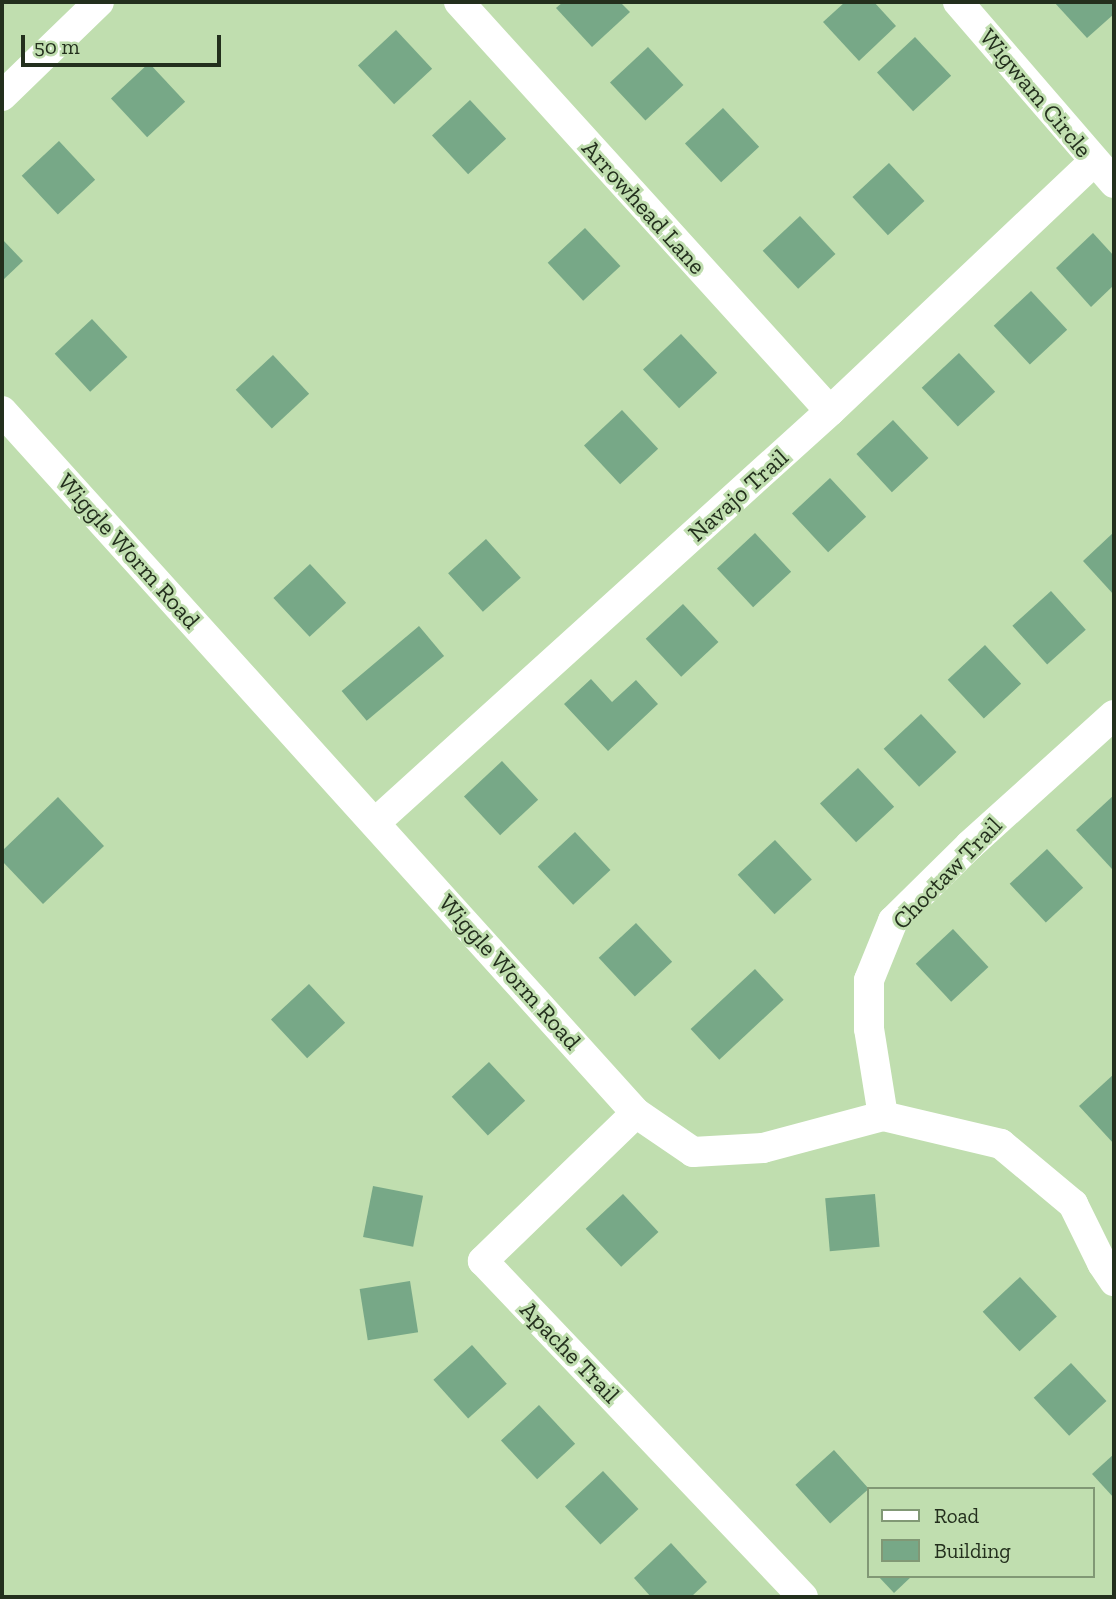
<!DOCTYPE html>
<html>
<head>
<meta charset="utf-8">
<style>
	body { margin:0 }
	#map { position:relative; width:1116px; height:1599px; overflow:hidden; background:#c0deaf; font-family:"Zilla Slab",serif }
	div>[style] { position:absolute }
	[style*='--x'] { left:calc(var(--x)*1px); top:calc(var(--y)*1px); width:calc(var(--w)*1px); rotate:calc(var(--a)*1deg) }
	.building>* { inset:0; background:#77a887; transform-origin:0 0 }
	.minor>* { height:30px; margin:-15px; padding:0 15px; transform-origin:15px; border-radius:15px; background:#fff }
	span { translate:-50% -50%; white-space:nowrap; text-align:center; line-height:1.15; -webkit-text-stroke:6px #c0deaf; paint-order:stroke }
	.street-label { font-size:24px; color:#232f1d }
	.frame { position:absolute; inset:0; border:4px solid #232f1d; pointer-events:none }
	.legend { position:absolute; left:867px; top:1487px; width:228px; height:91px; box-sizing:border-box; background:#c0deaf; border:2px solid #819875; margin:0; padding:9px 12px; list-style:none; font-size:21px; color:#232f1d }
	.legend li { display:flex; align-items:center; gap:14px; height:35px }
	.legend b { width:35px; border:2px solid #819875 }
	.scale { position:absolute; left:21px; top:35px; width:200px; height:32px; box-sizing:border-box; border:4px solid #232f1d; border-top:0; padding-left:9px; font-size:21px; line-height:24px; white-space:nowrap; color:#232f1d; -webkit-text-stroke:5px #c0deaf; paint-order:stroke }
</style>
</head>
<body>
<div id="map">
	<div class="building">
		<i style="clip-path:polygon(563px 2px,620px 2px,630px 12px,592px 47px,556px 8px)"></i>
		<i style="clip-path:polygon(845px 2px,874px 2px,896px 26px,859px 61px,823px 22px)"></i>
		<i style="clip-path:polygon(1054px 2px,1114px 2px,1114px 14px,1087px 38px)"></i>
		<i style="left:396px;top:30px;width:53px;height:52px;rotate:47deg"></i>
		<i style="left:915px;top:37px;width:53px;height:52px;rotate:47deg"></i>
		<i style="left:648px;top:47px;width:52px;height:52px;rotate:47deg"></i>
		<i style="left:149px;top:63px;width:53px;height:52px;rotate:47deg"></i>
		<i style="left:470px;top:100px;width:53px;height:52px;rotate:47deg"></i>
		<i style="left:723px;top:108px;width:53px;height:52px;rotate:47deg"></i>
		<i style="left:59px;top:141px;width:53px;height:51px;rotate:47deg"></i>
		<i style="left:889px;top:163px;width:52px;height:50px;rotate:47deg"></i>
		<i style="left:800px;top:216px;width:52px;height:51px;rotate:47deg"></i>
		<i style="left:585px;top:228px;width:52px;height:51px;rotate:47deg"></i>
		<i style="clip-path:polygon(1093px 233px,1114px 256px,1114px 285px,1091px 307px,1056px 268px)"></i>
		<i style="clip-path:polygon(2px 239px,23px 261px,2px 281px)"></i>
		<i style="left:1031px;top:291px;width:53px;height:51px;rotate:47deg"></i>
		<i style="left:92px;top:319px;width:52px;height:51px;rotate:47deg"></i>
		<i style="left:681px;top:334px;width:53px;height:52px;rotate:47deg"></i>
		<i style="left:959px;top:353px;width:53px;height:51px;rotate:47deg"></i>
		<i style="left:273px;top:355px;width:53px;height:51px;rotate:47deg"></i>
		<i style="left:622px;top:410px;width:53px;height:52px;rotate:47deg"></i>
		<i style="left:893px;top:420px;width:52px;height:50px;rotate:47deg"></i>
		<i style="left:830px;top:478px;width:53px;height:52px;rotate:47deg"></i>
		<i style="clip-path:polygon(1114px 532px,1114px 595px,1083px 561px)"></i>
		<i style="left:755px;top:533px;width:53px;height:52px;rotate:47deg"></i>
		<i style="left:486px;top:539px;width:52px;height:51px;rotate:48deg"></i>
		<i style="left:310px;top:564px;width:53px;height:50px;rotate:47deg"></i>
		<i style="left:1051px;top:591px;width:52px;height:52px;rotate:48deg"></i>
		<i style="left:683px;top:604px;width:52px;height:51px;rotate:47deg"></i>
		<i style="left:419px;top:626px;width:39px;height:101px;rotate:50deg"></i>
		<i style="left:985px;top:645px;width:53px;height:51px;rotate:47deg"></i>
		<i style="clip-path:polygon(591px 679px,612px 702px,636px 680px,658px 704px,608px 751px,564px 704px)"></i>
		<i style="left:921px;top:714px;width:52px;height:51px;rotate:47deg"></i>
		<i style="left:502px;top:761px;width:53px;height:52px;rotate:47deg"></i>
		<i style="left:858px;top:768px;width:53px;height:52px;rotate:47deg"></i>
		<i style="clip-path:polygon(1114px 795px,1114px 867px,1112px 869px,1076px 830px)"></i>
		<i style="clip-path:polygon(58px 797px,104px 846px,43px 904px,2px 861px,2px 851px)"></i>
		<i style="left:575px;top:832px;width:52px;height:51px;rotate:47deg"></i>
		<i style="left:775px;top:840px;width:54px;height:51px;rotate:47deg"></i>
		<i style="left:1047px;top:849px;width:53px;height:51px;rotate:47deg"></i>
		<i style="left:636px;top:923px;width:53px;height:51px;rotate:47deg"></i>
		<i style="left:953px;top:929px;width:52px;height:51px;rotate:47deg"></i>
		<i style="left:755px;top:969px;width:42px;height:88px;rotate:47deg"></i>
		<i style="left:309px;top:984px;width:53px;height:52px;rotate:47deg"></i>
		<i style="left:489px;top:1062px;width:53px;height:51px;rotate:47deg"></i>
		<i style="clip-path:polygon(1114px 1074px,1114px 1144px,1079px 1106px)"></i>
		<i style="left:373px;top:1186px;width:51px;height:52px;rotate:11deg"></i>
		<i style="left:623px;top:1194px;width:52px;height:51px;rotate:47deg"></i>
		<i style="left:875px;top:1194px;width:53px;height:50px;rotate:85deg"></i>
		<i style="left:1020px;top:1277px;width:54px;height:51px;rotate:47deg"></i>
		<i style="left:410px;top:1281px;width:52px;height:51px;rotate:81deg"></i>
		<i style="left:472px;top:1345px;width:52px;height:52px;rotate:48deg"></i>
		<i style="left:1071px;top:1363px;width:52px;height:51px;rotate:47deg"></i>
		<i style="left:539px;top:1405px;width:53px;height:52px;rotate:47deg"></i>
		<i style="left:834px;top:1450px;width:52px;height:52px;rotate:48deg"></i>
		<i style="clip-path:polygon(1114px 1454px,1114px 1498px,1092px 1474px)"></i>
		<i style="left:603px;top:1471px;width:52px;height:52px;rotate:47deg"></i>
		<i style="clip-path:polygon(671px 1543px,707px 1582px,691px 1597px,651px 1597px,634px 1578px)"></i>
		<i style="clip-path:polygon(878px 1576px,912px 1576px,894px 1593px)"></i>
	</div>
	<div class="minor">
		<i style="--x:459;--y:2;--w:552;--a:47.79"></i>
		<i style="--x:958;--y:2;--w:239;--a:49.2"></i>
		<i style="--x:2;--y:96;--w:135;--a:-44.1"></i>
		<i style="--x:2;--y:411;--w:946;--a:47.91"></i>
		<i style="--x:636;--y:1113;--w:69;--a:34.4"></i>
		<i style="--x:693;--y:1152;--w:70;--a:-3.3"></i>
		<i style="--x:763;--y:1148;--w:124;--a:-14.9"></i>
		<i style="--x:883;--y:1116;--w:121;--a:13.3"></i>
		<i style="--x:1001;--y:1144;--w:94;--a:39.8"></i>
		<i style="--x:1073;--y:1204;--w:66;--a:63.8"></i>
		<i style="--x:1102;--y:1263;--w:22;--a:56"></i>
		<i style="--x:376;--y:822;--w:612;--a:-42.15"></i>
		<i style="--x:830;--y:411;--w:364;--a:-43.4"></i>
		<i style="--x:636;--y:1113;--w:213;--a:136"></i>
		<i style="--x:483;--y:1261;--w:464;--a:46.4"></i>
		<i style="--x:883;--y:1116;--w:88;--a:-99.1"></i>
		<i style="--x:869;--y:1029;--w:49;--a:-90"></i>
		<i style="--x:869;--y:980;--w:64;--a:-67.9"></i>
		<i style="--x:893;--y:921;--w:108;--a:-44.6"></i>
		<i style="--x:970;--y:845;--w:194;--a:-42.1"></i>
	</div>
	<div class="street-label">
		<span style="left:1036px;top:93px;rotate:50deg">Wigwam Circle</span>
		<span style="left:644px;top:207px;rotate:48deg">Arrowhead Lane</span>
		<span style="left:738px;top:495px;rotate:-42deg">Navajo Trail</span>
		<span style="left:129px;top:551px;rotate:48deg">Wiggle Worm Road</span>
		<span style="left:947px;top:873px;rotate:-46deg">Choctaw Trail</span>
		<span style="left:510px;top:972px;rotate:48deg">Wiggle Worm Road</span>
		<span style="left:570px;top:1352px;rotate:46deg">Apache Trail</span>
	</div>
	<div class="frame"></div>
	<ul class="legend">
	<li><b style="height:9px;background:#fff"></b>Road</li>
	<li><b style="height:19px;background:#77a887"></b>Building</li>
	</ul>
	<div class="scale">50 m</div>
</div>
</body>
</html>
